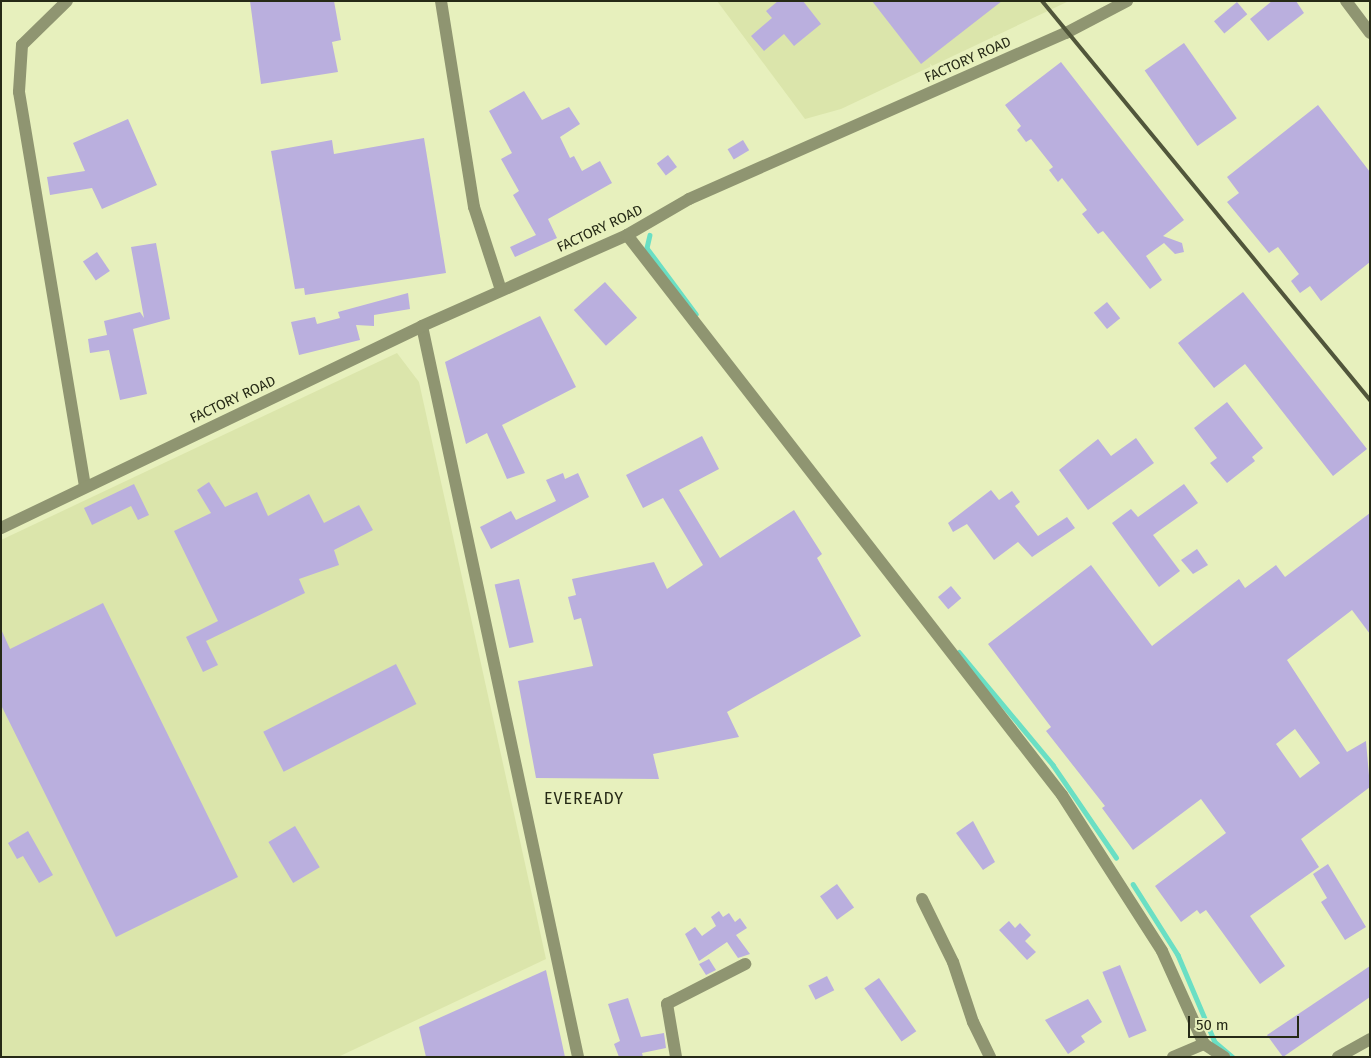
<!DOCTYPE html>
<html>
<head>
<meta charset="utf-8">
<style>
	body { margin:0 }
	#map { position:relative; width:1371px; height:1058px; overflow:hidden; background:#e7f0bd; font-family:"Fira Sans",sans-serif }
	div>[style] { position:absolute }
	[style*='--x'] { left:calc(var(--x)*1px); top:calc(var(--y)*1px); width:calc(var(--w)*1px); rotate:calc(var(--a)*1deg) }
	.built>* { inset:0; background:#dbe5ab }
	.stream>* { height:4.5px; margin:-2.25px; padding:0 2.25px; transform-origin:2.25px; border-radius:2.25px; background:#6adfc4 }
	.building>* { inset:0; background:#baafde; transform-origin:0 0 }
	.minor>* { height:12px; margin:-6px; padding:0 6px; transform-origin:6px; border-radius:6px; background:#8f9571 }
	.rail>* { height:4px; margin:-2px; padding:0 2px; transform-origin:2px; border-radius:2px; background:#51563b }
	span { translate:-50% -50%; white-space:nowrap; text-align:center; line-height:1.15; -webkit-text-stroke:4.5px #e7f0bd; paint-order:stroke }
	.street-label { font-size:14px; color:#262a16 }
	.quarter-label { font-size:16px; color:#262a16; letter-spacing:1px }
	.frame { position:absolute; inset:0; border:2px solid #262a16; pointer-events:none }
	.scale { position:absolute; left:1188px; top:1016px; width:111px; height:22px; box-sizing:border-box; border:2px solid #262a16; border-top:0; padding-left:6px; font-size:15px; line-height:18px; white-space:nowrap; color:#262a16; -webkit-text-stroke:4px #e7f0bd; paint-order:stroke }
</style>
</head>
<body>
<div id="map">
	<div class="built">
		<i style="clip-path:polygon(717px 1px,1069px 1px,841px 109px,805px 119px)"></i>
		<i style="clip-path:polygon(397px 353px,419px 382px,546px 959px,338px 1057px,1px 1057px,1px 540px)"></i>
	</div>
	<div class="stream">
		<i style="--x:650;--y:235;--w:13;--a:103"></i>
		<i style="--x:647;--y:248;--w:82;--a:53.4"></i>
		<i style="--x:959;--y:652;--w:147;--a:50.2"></i>
		<i style="--x:1053;--y:765;--w:112;--a:55.6"></i>
		<i style="--x:1133;--y:884;--w:84;--a:57.6"></i>
		<i style="--x:1178;--y:955;--w:95;--a:67"></i>
		<i style="--x:1215;--y:1042;--w:23;--a:40"></i>
	</div>
	<div class="building">
		<i style="clip-path:polygon(250px 1px,334px 1px,341px 40px,332px 42px,338px 72px,261px 84px)"></i>
		<i style="clip-path:polygon(778px 1px,803px 1px,821px 24px,794px 46px,784px 34px,764px 51px,751px 36px,772px 18px,766px 11px)"></i>
		<i style="clip-path:polygon(872px 1px,1002px 1px,921px 64px)"></i>
		<i style="clip-path:polygon(1272px 1px,1296px 1px,1304px 13px,1268px 41px,1250px 19px)"></i>
		<i style="left:1237px;top:2px;width:16px;height:30px;rotate:50deg"></i>
		<i style="left:1184px;top:43px;width:92px;height:48px;rotate:55deg"></i>
		<i style="clip-path:polygon(1061px 62px,1184px 220px,1163px 236px,1182px 243px,1184px 252px,1175px 254px,1164px 243px,1146px 256px,1162px 280px,1150px 289px,1103px 231px,1098px 234px,1082px 214px,1087px 210px,1062px 178px,1058px 182px,1049px 170px,1053px 167px,1031px 139px,1026px 142px,1017px 130px,1021px 126px,1005px 105px)"></i>
		<i style="clip-path:polygon(524px 91px,542px 120px,569px 107px,580px 124px,560px 137px,570px 158px,574px 156px,582px 171px,600px 161px,612px 183px,548px 219px,557px 238px,515px 257px,510px 247px,536px 235px,513px 195px,519px 191px,501px 159px,512px 153px,489px 111px)"></i>
		<i style="clip-path:polygon(1318px 105px,1370px 172px,1370px 262px,1321px 301px,1310px 286px,1300px 293px,1291px 281px,1299px 274px,1278px 247px,1269px 253px,1227px 202px,1239px 193px,1227px 177px)"></i>
		<i style="clip-path:polygon(128px 119px,157px 185px,102px 209px,92px 188px,50px 195px,47px 177px,85px 171px,73px 143px)"></i>
		<i style="clip-path:polygon(424px 138px,446px 273px,305px 295px,304px 288px,295px 289px,271px 151px,332px 140px,334px 154px)"></i>
		<i style="left:743px;top:140px;width:12px;height:18px;rotate:59deg"></i>
		<i style="left:668px;top:155px;width:15px;height:14px;rotate:53deg"></i>
		<i style="clip-path:polygon(156px 243px,170px 319px,133px 329px,147px 394px,120px 400px,109px 350px,90px 353px,88px 339px,107px 335px,104px 321px,140px 312px,144px 318px,131px 247px)"></i>
		<i style="left:97px;top:252px;width:23px;height:17px;rotate:56deg"></i>
		<i style="left:605px;top:282px;width:48px;height:42px;rotate:48deg"></i>
		<i style="clip-path:polygon(1243px 292px,1367px 449px,1333px 476px,1245px 364px,1214px 388px,1178px 343px)"></i>
		<i style="clip-path:polygon(408px 293px,410px 309px,374px 315px,374px 326px,356px 325px,360px 340px,299px 355px,291px 322px,315px 317px,317px 324px,340px 318px,338px 312px)"></i>
		<i style="left:1107px;top:302px;width:21px;height:17px;rotate:51deg"></i>
		<i style="clip-path:polygon(540px 316px,576px 387px,502px 425px,525px 473px,507px 479px,487px 433px,466px 444px,445px 362px)"></i>
		<i style="clip-path:polygon(1227px 402px,1263px 448px,1252px 457px,1255px 461px,1227px 483px,1210px 463px,1217px 458px,1194px 428px)"></i>
		<i style="clip-path:polygon(702px 436px,719px 469px,679px 490px,720px 558px,794px 510px,822px 554px,817px 558px,861px 636px,727px 712px,739px 737px,653px 754px,659px 779px,536px 778px,518px 681px,593px 666px,581px 618px,574px 620px,568px 597px,576px 595px,572px 579px,654px 562px,667px 589px,703px 565px,663px 498px,643px 508px,626px 475px)"></i>
		<i style="clip-path:polygon(1136px 438px,1154px 463px,1088px 510px,1059px 470px,1098px 439px,1111px 456px)"></i>
		<i style="clip-path:polygon(563px 473px,565px 479px,578px 473px,589px 497px,491px 549px,480px 527px,511px 511px,516px 520px,556px 501px,546px 480px)"></i>
		<i style="clip-path:polygon(209px 482px,225px 507px,257px 492px,268px 516px,309px 494px,324px 523px,359px 505px,373px 530px,334px 550px,339px 565px,299px 579px,305px 593px,206px 641px,218px 665px,203px 672px,186px 637px,218px 621px,174px 531px,211px 513px,197px 490px)"></i>
		<i style="clip-path:polygon(134px 484px,149px 515px,138px 520px,131px 506px,92px 525px,84px 508px)"></i>
		<i style="clip-path:polygon(1184px 484px,1198px 503px,1153px 535px,1180px 571px,1159px 587px,1112px 523px,1131px 509px,1138px 517px)"></i>
		<i style="clip-path:polygon(991px 490px,999px 500px,1012px 491px,1020px 502px,1015px 506px,1038px 536px,1067px 517px,1075px 528px,1032px 557px,1018px 542px,994px 560px,967px 524px,953px 532px,948px 523px)"></i>
		<i style="clip-path:polygon(evenodd,1370px 513px,1370px 634px,1352px 610px,1287px 660px,1347px 752px,1366px 741px,1370px 787px,1301px 839px,1319px 867px,1250px 916px,1285px 966px,1260px 984px,1206px 910px,1200px 914px,1197px 910px,1181px 922px,1155px 886px,1226px 833px,1201px 799px,1133px 850px,1102px 808px,1105px 806px,1046px 731px,1051px 727px,988px 644px,1091px 565px,1152px 646px,1239px 579px,1245px 588px,1276px 565px,1285px 577px,1370px 513px,1295px 729px,1320px 763px,1300px 778px,1276px 744px,1295px 729px)"></i>
		<i style="clip-path:polygon(1197px 549px,1208px 565px,1193px 574px,1181px 560px)"></i>
		<i style="left:519px;top:579px;width:65px;height:25px;rotate:77deg"></i>
		<i style="left:951px;top:586px;width:16px;height:17px;rotate:50deg"></i>
		<i style="clip-path:polygon(103px 603px,238px 877px,116px 937px,1px 705px,1px 629px,10px 649px)"></i>
		<i style="left:396px;top:664px;width:45px;height:149px;rotate:63deg"></i>
		<i style="clip-path:polygon(973px 821px,995px 862px,983px 870px,956px 833px)"></i>
		<i style="left:295px;top:826px;width:48px;height:31px;rotate:59deg"></i>
		<i style="clip-path:polygon(28px 831px,53px 875px,39px 883px,23px 856px,17px 859px,8px 843px)"></i>
		<i style="clip-path:polygon(1328px 864px,1366px 927px,1345px 940px,1321px 902px,1327px 898px,1313px 874px)"></i>
		<i style="left:837px;top:884px;width:29px;height:21px;rotate:54deg"></i>
		<i style="clip-path:polygon(719px 911px,723px 917px,729px 913px,735px 922px,740px 918px,747px 928px,736px 935px,750px 954px,738px 958px,727px 942px,699px 961px,685px 934px,695px 927px,702px 936px,716px 926px,711px 917px)"></i>
		<i style="clip-path:polygon(1009px 921px,1015px 928px,1020px 923px,1031px 935px,1025px 941px,1036px 952px,1027px 960px,999px 930px)"></i>
		<i style="clip-path:polygon(709px 959px,716px 970px,706px 975px,699px 964px)"></i>
		<i style="left:1120px;top:965px;width:71px;height:19px;rotate:68deg"></i>
		<i style="clip-path:polygon(1370px 966px,1370px 997px,1283px 1057px,1267px 1035px)"></i>
		<i style="clip-path:polygon(546px 970px,565px 1057px,426px 1057px,419px 1027px)"></i>
		<i style="left:827px;top:976px;width:16px;height:21px;rotate:63deg"></i>
		<i style="left:879px;top:978px;width:65px;height:18px;rotate:55deg"></i>
		<i style="clip-path:polygon(628px 998px,641px 1037px,664px 1033px,666px 1048px,642px 1053px,643px 1057px,619px 1057px,614px 1044px,620px 1041px,608px 1004px)"></i>
		<i style="clip-path:polygon(1088px 999px,1102px 1022px,1081px 1036px,1085px 1042px,1068px 1054px,1045px 1020px)"></i>
	</div>
	<div class="minor">
		<i style="--x:67;--y:1;--w:63;--a:135.6"></i>
		<i style="--x:22;--y:45;--w:47;--a:93.7"></i>
		<i style="--x:19;--y:92;--w:399;--a:80.5"></i>
		<i style="--x:441;--y:1;--w:209;--a:80.9"></i>
		<i style="--x:474;--y:207;--w:87;--a:72"></i>
		<i style="--x:1346;--y:1;--w:40;--a:53"></i>
		<i style="--x:627;--y:235;--w:709;--a:52.16"></i>
		<i style="--x:1062;--y:795;--w:185;--a:57.3"></i>
		<i style="--x:1162;--y:951;--w:102;--a:65.7"></i>
		<i style="--x:1204;--y:1044;--w:24;--a:33"></i>
		<i style="--x:422;--y:326;--w:747;--a:77.95"></i>
		<i style="--x:1;--y:528;--w:467;--a:-25.6"></i>
		<i style="--x:422;--y:326;--w:224;--a:-23.9"></i>
		<i style="--x:627;--y:235;--w:72;--a:-30.1"></i>
		<i style="--x:689;--y:199;--w:412;--a:-23.8"></i>
		<i style="--x:1066;--y:33;--w:69;--a:-27.7"></i>
		<i style="--x:922;--y:899;--w:70;--a:63.8"></i>
		<i style="--x:953;--y:962;--w:63;--a:71.6"></i>
		<i style="--x:973;--y:1022;--w:39;--a:64"></i>
		<i style="--x:676;--y:1057;--w:54;--a:-99.6"></i>
		<i style="--x:667;--y:1004;--w:88;--a:-27.1"></i>
		<i style="--x:1173;--y:1057;--w:34;--a:-23"></i>
		<i style="--x:1338;--y:1057;--w:37;--a:-29"></i>
	</div>
	<div class="rail">
		<i style="--x:1042;--y:1;--w:517;--a:50.58"></i>
	</div>
	<div class="street-label">
		<span style="left:968px;top:60px;rotate:-24deg">FACTORY ROAD</span>
		<span style="left:600px;top:229px;rotate:-25deg">FACTORY ROAD</span>
		<span style="left:233px;top:400px;rotate:-25deg">FACTORY ROAD</span>
	</div>
	<div class="quarter-label">
		<span style="left:584px;top:799px">EVEREADY</span>
	</div>
	<div class="frame"></div>
	<div class="scale">50 m</div>
</div>
</body>
</html>
